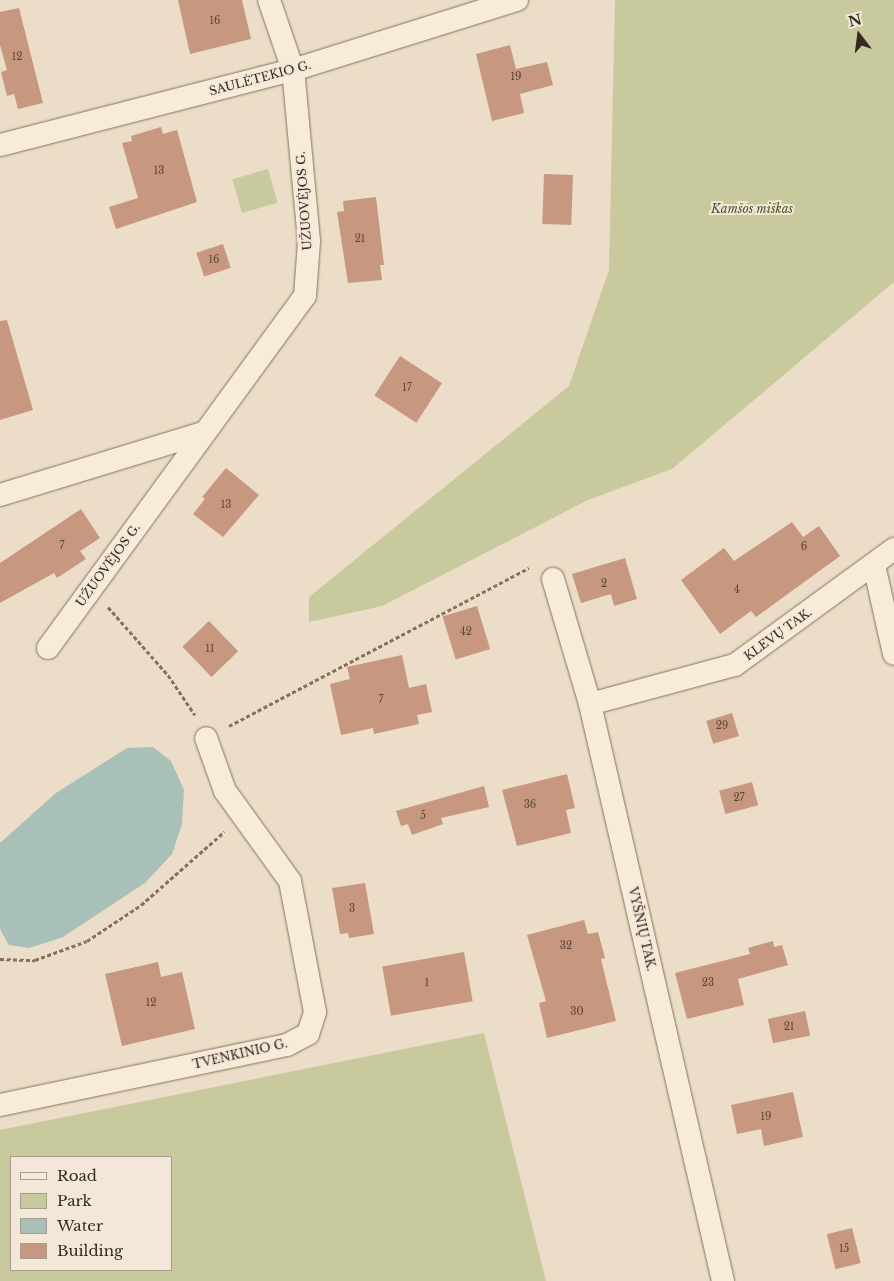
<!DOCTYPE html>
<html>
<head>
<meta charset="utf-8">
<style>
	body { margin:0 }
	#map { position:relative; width:894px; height:1281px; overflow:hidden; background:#ebddc7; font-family:"Libre Baskerville",serif }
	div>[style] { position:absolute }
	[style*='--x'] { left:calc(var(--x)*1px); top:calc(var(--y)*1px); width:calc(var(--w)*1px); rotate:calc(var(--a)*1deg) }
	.green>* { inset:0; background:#c8c99c; transform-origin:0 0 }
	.water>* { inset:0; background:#a8c0b7 }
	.building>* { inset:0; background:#c79780; transform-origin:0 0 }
	.path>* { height:3px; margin-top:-1.5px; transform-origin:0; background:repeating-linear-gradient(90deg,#86705e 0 4px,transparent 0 6.5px) }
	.roads { filter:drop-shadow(0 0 1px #86705e) drop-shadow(0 0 1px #86705e) }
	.street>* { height:22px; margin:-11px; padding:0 11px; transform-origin:11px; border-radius:11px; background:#f7ecda }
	span { translate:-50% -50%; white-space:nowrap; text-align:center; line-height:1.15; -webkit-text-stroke:4px #f3e8d7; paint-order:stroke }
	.number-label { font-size:10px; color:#5b4438 }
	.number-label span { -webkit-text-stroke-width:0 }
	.street-label { font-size:12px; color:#372920 }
	.park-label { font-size:12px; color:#4c5229; font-style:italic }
	.legend { position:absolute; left:10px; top:1156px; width:162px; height:115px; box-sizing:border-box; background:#f3e8d7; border:1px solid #a89c8e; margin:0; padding:6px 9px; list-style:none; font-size:15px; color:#372920 }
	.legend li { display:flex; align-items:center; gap:10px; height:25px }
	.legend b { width:25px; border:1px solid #a89c8e }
	.north { position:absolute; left:834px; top:10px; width:50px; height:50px; -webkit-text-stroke:4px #f3e8d7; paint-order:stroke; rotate:345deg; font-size:14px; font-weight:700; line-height:20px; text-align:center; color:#372920 }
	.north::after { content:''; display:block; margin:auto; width:18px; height:22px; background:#372920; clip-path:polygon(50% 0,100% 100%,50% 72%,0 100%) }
</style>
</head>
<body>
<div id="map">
	<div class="green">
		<i style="clip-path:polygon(615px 0,894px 0,894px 282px,672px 469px,588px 500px,382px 606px,309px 622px,309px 597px,569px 386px,609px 270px)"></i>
		<i style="left:268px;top:169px;width:35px;height:37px;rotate:74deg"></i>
		<i style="clip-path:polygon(evenodd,484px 1033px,546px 1281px,0 1281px,0 1130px,484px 1033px,11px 1157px,171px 1157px,171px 1270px,11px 1270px,11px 1157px)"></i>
	</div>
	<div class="water">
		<i style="clip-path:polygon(153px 747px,171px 761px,184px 790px,182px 824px,172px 854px,145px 883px,63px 937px,29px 948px,9px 945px,0 929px,0 843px,56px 793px,127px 748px)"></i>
	</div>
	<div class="building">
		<i style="clip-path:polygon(178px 0,242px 0,251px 39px,190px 54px)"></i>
		<i style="clip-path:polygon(19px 8px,43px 103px,18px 109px,14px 94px,7px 96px,1px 72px,7px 70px,0 45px,0 12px)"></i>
		<i style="clip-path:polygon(510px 45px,516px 69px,547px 62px,553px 85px,520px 94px,524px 113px,492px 121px,476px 54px)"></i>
		<i style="clip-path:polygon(161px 127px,163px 134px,177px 130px,197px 202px,116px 229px,109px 207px,138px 198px,122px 143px,132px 141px,131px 136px)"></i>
		<i style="left:544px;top:174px;width:29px;height:50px;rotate:2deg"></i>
		<i style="clip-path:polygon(376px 197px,384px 265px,380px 265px,382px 280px,348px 283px,337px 212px,344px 211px,343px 201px)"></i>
		<i style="left:223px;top:244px;width:25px;height:28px;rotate:72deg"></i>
		<i style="clip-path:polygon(7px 320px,33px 410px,0 420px,0 321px)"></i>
		<i style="left:400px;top:356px;width:50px;height:47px;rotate:33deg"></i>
		<i style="clip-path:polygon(226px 468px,259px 495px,223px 537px,193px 514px,205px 499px,202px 497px)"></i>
		<i style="clip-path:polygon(81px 509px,100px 538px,80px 551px,86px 559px,57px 578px,54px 573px,0 603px,0 563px)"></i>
		<i style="clip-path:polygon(792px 522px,803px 537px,819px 526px,840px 556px,756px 617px,751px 611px,720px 634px,681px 580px,724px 548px,734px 561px)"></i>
		<i style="clip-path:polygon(625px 558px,637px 599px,614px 606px,611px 594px,581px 603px,572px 574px)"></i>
		<i style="left:477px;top:606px;width:45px;height:36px;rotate:73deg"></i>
		<i style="left:209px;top:621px;width:42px;height:37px;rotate:46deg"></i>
		<i style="clip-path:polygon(402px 655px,409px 688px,426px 684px,432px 712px,417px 715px,419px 724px,374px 734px,373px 728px,341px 735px,330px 684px,350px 679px,347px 667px)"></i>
		<i style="left:732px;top:713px;width:24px;height:27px;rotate:73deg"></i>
		<i style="clip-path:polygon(567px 774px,575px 808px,566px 810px,571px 833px,517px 846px,502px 790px)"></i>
		<i style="left:752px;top:782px;width:24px;height:34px;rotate:75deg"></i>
		<i style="clip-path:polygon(484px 786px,489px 807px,441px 818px,443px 824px,412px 835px,408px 824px,401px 826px,396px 811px)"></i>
		<i style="clip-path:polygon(365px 883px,374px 934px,349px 938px,348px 933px,340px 934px,332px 888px)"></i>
		<i style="clip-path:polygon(584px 920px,588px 934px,598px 932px,605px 958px,601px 959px,616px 1021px,547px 1038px,539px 1003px,546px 1001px,527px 935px)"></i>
		<i style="clip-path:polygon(773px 941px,774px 947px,782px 945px,788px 965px,738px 979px,744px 1005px,687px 1019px,675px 973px,750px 954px,748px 948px)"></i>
		<i style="left:464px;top:952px;width:50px;height:83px;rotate:80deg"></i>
		<i style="clip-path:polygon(158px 962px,161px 977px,182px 972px,195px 1029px,122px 1046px,105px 974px)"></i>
		<i style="left:805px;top:1011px;width:25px;height:38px;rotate:78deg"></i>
		<i style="clip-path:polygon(793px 1092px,803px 1137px,764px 1146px,761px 1129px,737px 1134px,731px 1105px)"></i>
		<i style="left:852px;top:1228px;width:36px;height:26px;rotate:76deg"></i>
	</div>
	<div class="path">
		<i style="--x:108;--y:607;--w:91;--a:48.6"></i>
		<i style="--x:168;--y:675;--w:48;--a:56"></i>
		<i style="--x:229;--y:726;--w:339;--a:-27.8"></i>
		<i style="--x:0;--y:959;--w:35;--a:2"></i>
		<i style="--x:35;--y:960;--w:55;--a:-20.1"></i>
		<i style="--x:87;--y:941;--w:65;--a:-33.7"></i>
		<i style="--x:141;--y:905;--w:111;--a:-41.3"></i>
	</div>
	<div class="roads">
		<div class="street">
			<i style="--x:0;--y:145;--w:302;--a:-14.4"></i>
			<i style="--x:293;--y:70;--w:235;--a:-17.4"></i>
			<i style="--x:0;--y:495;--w:212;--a:-17"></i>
			<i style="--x:874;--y:565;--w:91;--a:77.3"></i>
			<i style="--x:553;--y:579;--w:130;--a:73.5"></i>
			<i style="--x:590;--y:704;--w:592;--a:77.02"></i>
			<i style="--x:48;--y:648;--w:436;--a:-53.9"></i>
			<i style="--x:305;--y:296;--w:55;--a:-85.8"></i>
			<i style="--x:309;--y:241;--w:172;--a:-95.3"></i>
			<i style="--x:293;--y:70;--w:74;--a:-108.9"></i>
			<i style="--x:590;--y:704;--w:150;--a:-15.1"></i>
			<i style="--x:735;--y:665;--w:197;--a:-36.1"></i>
			<i style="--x:0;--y:1105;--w:293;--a:-11.8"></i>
			<i style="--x:287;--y:1045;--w:24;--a:-28"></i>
			<i style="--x:308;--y:1034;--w:23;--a:-72"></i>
			<i style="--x:315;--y:1012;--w:133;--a:-100.8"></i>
			<i style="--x:290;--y:881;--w:111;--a:-125.8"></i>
			<i style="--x:225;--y:791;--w:56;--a:-109.7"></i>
		</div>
	</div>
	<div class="number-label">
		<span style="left:215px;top:21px">16</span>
		<span style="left:17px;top:57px">12</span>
		<span style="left:516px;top:77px">19</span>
		<span style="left:159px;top:171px">13</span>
		<span style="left:360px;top:239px">21</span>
		<span style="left:214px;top:260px">16</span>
		<span style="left:407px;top:388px">17</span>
		<span style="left:226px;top:505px">13</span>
		<span style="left:62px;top:546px">7</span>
		<span style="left:804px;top:547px">6</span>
		<span style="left:604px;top:584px">2</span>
		<span style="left:737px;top:590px">4</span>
		<span style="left:466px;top:632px">42</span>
		<span style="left:210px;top:649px">11</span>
		<span style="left:381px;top:700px">7</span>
		<span style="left:722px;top:726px">29</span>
		<span style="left:739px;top:798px">27</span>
		<span style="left:530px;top:805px">36</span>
		<span style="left:423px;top:816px">5</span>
		<span style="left:352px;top:909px">3</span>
		<span style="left:566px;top:946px">32</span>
		<span style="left:427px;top:983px">1</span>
		<span style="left:708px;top:983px">23</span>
		<span style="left:151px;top:1003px">12</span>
		<span style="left:577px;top:1012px">30</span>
		<span style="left:789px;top:1027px">21</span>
		<span style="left:766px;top:1117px">19</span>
		<span style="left:844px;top:1249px">15</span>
	</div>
	<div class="street-label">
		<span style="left:260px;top:78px;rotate:-15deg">SAULĖTEKIO G.</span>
		<span style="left:304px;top:201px;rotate:-94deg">UŽUOVĖJOS G.</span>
		<span style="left:108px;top:565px;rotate:-54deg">UŽUOVĖJOS G.</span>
		<span style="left:778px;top:634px;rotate:-36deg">KLEVŲ TAK.</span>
		<span style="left:642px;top:929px;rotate:77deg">VYŠNIŲ TAK.</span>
		<span style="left:240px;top:1054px;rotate:-13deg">TVENKINIO G.</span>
	</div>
	<div class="park-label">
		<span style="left:752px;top:209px">Kamšos miškas</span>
	</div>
	<ul class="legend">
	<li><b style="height:6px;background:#f7ecda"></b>Road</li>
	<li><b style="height:14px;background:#c8c99c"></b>Park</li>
	<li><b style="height:14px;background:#a8c0b7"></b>Water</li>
	<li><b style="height:14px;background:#c79780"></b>Building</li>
	</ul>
	<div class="north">N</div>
</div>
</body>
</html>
